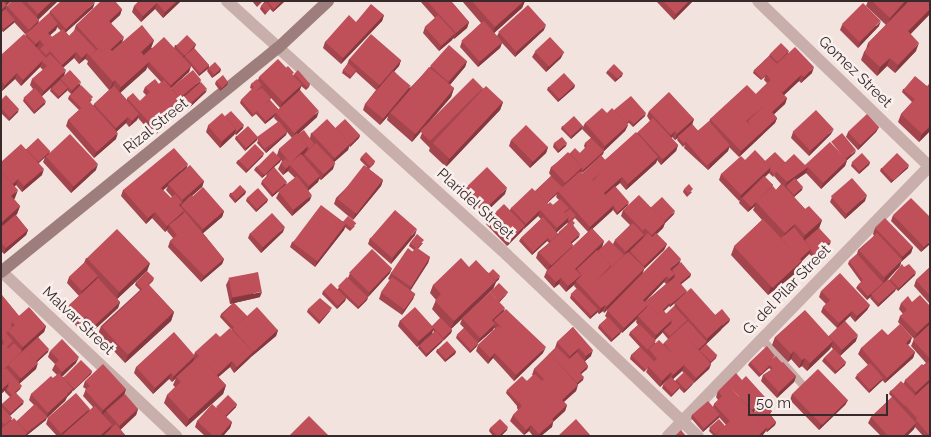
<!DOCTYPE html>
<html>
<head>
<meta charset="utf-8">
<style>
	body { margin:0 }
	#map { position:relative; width:931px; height:437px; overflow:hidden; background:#f2e3df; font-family:Raleway,sans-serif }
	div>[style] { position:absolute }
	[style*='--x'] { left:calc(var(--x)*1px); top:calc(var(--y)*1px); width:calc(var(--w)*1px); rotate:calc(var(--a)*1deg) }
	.lane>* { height:8px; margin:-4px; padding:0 4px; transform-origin:4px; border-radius:4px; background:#c9afac }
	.street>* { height:12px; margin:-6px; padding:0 6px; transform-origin:6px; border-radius:6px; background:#c9afac }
	.secondary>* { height:12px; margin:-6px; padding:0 6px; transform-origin:6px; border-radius:6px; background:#9d7e7d }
	.wall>* { inset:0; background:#a4454d }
	.shaded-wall>* { inset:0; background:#86383f }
	.building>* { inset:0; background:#bf505a; transform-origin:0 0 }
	span { translate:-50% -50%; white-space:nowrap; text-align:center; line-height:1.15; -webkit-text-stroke:5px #f9efec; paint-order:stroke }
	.street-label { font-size:15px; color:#382a2b }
	.frame { position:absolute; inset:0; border:2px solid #382a2b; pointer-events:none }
	.scale { position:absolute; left:748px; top:394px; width:140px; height:22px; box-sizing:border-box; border:2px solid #382a2b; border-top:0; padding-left:6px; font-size:15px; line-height:18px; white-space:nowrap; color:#382a2b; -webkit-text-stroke:4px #f9efec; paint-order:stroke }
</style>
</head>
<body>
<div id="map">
	<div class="lane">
		<i style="--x:762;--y:339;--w:59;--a:48.4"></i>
	</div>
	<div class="street">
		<i style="--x:227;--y:1;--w:378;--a:42.2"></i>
		<i style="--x:507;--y:255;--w:263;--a:43.5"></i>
		<i style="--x:758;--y:1;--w:239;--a:44"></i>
		<i style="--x:1;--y:271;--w:241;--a:43.3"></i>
		<i style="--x:668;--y:436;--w:376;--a:-45.9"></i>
	</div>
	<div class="secondary">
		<i style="--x:1;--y:272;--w:356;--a:-39"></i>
		<i style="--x:278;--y:48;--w:69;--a:-43.2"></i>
	</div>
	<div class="wall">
		<i style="clip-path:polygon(evenodd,1px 1px,11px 1px,7px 5px,6px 10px,7px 6px,12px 1px,58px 1px,38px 19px,39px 20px,38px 23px,49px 14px,50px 11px,93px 8px,66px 32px,69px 36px,74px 31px,76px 25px,122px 9px,120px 15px,111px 23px,122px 42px,154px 40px,151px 48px,174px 48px,175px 45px,196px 44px,194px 48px,209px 65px,209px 67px,221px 69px,220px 72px,212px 78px,207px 71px,208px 69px,199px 76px,191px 66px,189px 72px,171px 88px,172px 89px,172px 88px,200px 83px,206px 92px,188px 109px,184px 105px,183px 110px,156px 134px,149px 126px,147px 128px,138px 118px,137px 120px,129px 127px,126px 123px,116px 132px,116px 139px,94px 158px,66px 126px,68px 120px,79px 110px,68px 99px,69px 96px,71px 94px,67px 90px,58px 99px,50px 91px,51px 88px,42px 96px,45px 104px,34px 114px,23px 101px,24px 98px,33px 89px,30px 85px,32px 79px,43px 70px,40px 67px,21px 86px,15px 79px,2px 91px,1px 89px,1px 55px,26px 35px,14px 22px,3px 32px,1px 30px,1px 1px,57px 27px,61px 31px,52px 37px,50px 35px,56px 30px,57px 27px,1px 1px,74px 58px,79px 64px,85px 59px,88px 61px,87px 64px,109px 90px,94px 104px,93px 106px,90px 102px,92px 100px,80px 85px,64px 76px,63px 68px,74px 58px,1px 1px,147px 67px,161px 82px,159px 84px,145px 87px,143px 92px,146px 95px,140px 101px,127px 98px,127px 100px,120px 92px,146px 70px,147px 67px)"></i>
		<i style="clip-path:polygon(139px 1px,181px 1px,163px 18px,155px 9px,141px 22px,132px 12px,134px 6px)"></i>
		<i style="clip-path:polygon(252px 1px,263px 1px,257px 7px)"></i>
		<i style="clip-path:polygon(265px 1px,285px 1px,273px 12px,270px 9px,265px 15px,260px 9px,261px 6px)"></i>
		<i style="clip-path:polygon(420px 1px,451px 1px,469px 22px,467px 28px,454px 39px,453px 38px,452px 40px,439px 51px,423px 33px,425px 27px,435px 18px)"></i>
		<i style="clip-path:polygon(462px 1px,525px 1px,522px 8px,494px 33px,497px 36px,499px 32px,544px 30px,515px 57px,502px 43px,500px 48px,478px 67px,460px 47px,462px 41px,481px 23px)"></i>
		<i style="clip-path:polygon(656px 1px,693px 1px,674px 20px)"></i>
		<i style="clip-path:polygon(868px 1px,930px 1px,930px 14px,910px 34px,916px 51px,895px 73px,887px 66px,877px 76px,861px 60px,864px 52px,866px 49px,868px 43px,886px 25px,866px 6px)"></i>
		<i style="clip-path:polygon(384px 15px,382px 21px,341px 64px,323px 48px,325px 42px,356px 22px)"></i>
		<i style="clip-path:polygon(842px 25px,879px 26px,858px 48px,840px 30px)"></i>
		<i style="clip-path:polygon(evenodd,789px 51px,788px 53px,812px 73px,801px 83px,799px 81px,784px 95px,787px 98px,785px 104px,774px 114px,777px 118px,775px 123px,739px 157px,729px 147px,728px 151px,708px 170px,684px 148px,685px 145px,683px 147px,677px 140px,678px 138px,675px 140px,672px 137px,671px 138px,678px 145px,676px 151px,661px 165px,657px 160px,656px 163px,626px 190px,620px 183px,615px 187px,628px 205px,617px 215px,613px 210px,592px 229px,604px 241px,602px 247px,613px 244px,615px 240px,630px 225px,621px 216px,623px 210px,651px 207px,674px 214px,665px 223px,663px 228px,657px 234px,667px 244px,664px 250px,644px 269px,643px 273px,680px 264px,691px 274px,690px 277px,681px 284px,686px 293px,715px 315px,730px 319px,729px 322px,706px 344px,716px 358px,711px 363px,711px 364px,709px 369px,693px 383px,692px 385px,684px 393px,679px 388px,671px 397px,662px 388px,663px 385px,669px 378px,660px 387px,646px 372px,648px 368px,644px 372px,630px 359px,631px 355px,640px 347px,629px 335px,630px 332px,638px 325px,636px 322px,637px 319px,622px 333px,621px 332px,620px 334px,611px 342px,598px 328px,599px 325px,607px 318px,605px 316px,608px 309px,604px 313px,603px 311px,599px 314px,597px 312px,590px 319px,570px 298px,571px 295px,577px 289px,574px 286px,575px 284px,566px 292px,559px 284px,554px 288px,544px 277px,547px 270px,536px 258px,538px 252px,549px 243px,547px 241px,532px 255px,519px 241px,521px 238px,541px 219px,538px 216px,523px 229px,522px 231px,507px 246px,486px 224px,488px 219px,510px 210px,511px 208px,535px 191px,551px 176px,549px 173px,551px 167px,570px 153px,580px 153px,585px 148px,584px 146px,585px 143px,591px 138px,582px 129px,585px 123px,607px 113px,614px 110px,645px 116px,633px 127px,629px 123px,627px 124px,628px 125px,625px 131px,604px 151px,603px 154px,601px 156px,605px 160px,637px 133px,650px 121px,647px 116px,649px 111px,694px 119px,692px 124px,698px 131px,709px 122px,710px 119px,756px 94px,767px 83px,764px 80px,765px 77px,761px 80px,753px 73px,754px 70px,769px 56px,770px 54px,789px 51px,597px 159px,582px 174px,581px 172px,582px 173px,597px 159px,789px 51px,557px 194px,556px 197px,559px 200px,553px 205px,548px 204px,547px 203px,557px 194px,789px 51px,575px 218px,588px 232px,572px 247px,573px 245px,571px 244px,579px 237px,574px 227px,572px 221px,575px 218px,789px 51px,567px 223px,568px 224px,559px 232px,558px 234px,556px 232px,567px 223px,789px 51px,664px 282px,666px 284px,645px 302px,664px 282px,789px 51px,675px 303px,674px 307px,666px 314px,664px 311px,669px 306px,670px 307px,675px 303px,789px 51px,663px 332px,663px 333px,668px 339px,663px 344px,655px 343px,655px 340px,663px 332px,789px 51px,682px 371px,684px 373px,676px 380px,675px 381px,673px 379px,682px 371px)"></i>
		<i style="clip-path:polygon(535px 52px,561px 58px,546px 72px,532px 57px)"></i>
		<i style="clip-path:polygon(349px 59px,401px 60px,399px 66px,394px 71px,410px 88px,430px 67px,431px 66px,467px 61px,465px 67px,450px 85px,454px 88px,451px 97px,412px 142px,387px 120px,388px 116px,380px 125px,363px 110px,365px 104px,376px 90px,356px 72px,350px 79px,342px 73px,343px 70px,347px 65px)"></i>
		<i style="clip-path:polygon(608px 70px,622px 76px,615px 82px,606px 73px)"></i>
		<i style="clip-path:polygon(evenodd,294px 74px,310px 84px,309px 87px,306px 90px,301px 86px,300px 90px,317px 117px,298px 134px,310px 138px,311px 133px,336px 128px,360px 135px,359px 138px,350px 147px,349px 146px,348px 150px,334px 162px,333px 169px,321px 180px,319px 179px,318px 182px,308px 190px,310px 200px,292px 216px,276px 198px,279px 192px,295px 178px,288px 171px,283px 175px,278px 169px,282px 161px,281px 160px,280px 162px,274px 167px,286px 185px,272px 197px,261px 184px,262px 181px,266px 177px,267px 174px,262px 178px,254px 170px,256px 167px,277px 155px,279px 149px,292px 138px,287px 132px,286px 135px,266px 153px,257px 143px,258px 140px,278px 122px,274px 118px,275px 116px,265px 124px,256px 114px,252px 117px,240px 103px,241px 100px,252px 89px,250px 88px,251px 84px,258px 80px,259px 77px,293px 76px,294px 74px,271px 98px,280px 108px,279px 110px,270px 100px,271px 98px)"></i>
		<i style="clip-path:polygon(216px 81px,228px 82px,227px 85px,220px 91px,215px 84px)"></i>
		<i style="clip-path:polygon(575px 85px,574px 88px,558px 102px,547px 90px,548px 87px)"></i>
		<i style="clip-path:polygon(927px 86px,930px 131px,919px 142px,898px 122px,901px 114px,912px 102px,902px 92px,903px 89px)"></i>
		<i style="clip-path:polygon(483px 88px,503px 102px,500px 110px,446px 167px,429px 151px,430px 147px,430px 148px,420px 138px,422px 133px)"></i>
		<i style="clip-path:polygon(1px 100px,18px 112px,9px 121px,1px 113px)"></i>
		<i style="clip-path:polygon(225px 116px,243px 128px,236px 135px,235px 134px,220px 148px,206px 132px,208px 126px)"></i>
		<i style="clip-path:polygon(562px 126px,583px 126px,582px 129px,571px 139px,561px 129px)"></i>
		<i style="clip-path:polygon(879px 127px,876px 132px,858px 150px,846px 137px,848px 132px)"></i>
		<i style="clip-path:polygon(793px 132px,831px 134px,809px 156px,791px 138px)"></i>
		<i style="clip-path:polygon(236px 136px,258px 137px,257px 140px,245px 151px,235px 139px)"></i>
		<i style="clip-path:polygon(511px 140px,548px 147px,546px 153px,530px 168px,509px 146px)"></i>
		<i style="clip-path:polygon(554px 143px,566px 146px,558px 153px,553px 147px)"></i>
		<i style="clip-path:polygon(26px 149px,50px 151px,49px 153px,96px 170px,71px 193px,43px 162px,45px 157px,39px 163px,42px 175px,22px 192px,16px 185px,15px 186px,15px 198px,14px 199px,20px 206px,17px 214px,16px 215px,28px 230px,26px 235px,4px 254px,1px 251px,1px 162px)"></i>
		<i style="clip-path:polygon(evenodd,855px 153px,847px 160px,845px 166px,821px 189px,806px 173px,796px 180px,802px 190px,794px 197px,805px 209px,822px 220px,819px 228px,830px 244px,814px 258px,809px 254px,802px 261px,800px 270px,768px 295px,731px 255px,734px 247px,762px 220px,753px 210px,755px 206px,748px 212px,739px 203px,740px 200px,739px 201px,719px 180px,721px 174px,745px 160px,785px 162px,805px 165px,855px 153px,769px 173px,773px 177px,775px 174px,774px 176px,781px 184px,776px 190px,772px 187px,773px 185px,765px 177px,769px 173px)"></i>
		<i style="clip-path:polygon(263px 156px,246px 173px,236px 163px,238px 160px)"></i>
		<i style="clip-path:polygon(361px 157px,375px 161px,374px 164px,369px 169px,383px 180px,381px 186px,353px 220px,334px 204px,336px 198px,367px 167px,360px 160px)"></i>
		<i style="clip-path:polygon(870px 162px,869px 165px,859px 174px,851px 166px,852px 163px)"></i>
		<i style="clip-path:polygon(881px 168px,908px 168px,891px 183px,880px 171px)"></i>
		<i style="clip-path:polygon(evenodd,186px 169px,204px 181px,202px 187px,192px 196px,224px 211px,222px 217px,203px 233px,224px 259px,222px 264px,201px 282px,168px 247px,170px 241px,173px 238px,167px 231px,168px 229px,165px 232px,152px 218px,146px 224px,121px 196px,123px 190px,186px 169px,168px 186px,166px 190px,172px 197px,171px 198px,163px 190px,168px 186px)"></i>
		<i style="clip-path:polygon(466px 187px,505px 194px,484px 214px,464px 193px)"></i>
		<i style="clip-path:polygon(684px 189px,692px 192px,687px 197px,683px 192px)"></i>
		<i style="clip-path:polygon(246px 191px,245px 194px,235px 203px,229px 196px,230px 193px)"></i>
		<i style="clip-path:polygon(832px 197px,865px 201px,845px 219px,830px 202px)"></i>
		<i style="clip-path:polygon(247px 198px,268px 199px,267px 202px,256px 212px,246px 201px)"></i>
		<i style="clip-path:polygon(893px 215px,930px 244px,921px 252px,891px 221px)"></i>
		<i style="clip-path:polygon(343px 221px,355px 226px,350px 231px,345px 227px,344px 230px,315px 267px,290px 247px,292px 242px,342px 222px)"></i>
		<i style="clip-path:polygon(875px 228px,913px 247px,911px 253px,901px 262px,900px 266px,883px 285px,889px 280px,890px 279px,904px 267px,915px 275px,898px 291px,896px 289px,895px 291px,878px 307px,870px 298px,871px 296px,867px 300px,856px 288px,858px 285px,861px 282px,848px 264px,849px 261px,857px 254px,858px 250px,874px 236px,873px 234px)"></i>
		<i style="clip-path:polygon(283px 232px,261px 253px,248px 238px,250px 233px)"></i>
		<i style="clip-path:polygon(415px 235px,391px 264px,368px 244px,370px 238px)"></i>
		<i style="clip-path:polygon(410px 243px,423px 243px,418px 249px,430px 257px,428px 263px,410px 290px,415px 294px,413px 299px,402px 315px,379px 299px,381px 293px,390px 280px,388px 279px,391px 273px,414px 250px,409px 246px)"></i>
		<i style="clip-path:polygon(86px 258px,150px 263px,147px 271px,117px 299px,120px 302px,118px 308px,93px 331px,84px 322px,78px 328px,65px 313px,67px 307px,79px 296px,67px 283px,69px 277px,84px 263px)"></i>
		<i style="clip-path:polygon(469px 267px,489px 273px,499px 279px,496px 282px,493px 289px,472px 309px,506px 295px,499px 302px,503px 311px,543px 353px,514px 381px,493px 358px,488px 364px,476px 351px,478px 345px,495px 329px,494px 328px,493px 330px,478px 343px,477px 346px,470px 353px,456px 338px,457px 335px,464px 328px,460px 324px,462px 319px,451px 329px,452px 330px,451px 333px,426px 357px,418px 348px,419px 345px,434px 332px,433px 330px,417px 347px,398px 326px,400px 320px,432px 326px,440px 318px,432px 309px,436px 300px,430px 293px,433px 285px)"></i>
		<i style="clip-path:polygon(930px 267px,930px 304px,914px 286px,916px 280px)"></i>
		<i style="clip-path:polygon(350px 273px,390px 273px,368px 297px,367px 300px,358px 309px,346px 298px,345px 301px,337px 309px,322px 294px,323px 291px,338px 289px,339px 287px,348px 278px)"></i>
		<i style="clip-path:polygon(154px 278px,153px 281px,149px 285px,174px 312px,171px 321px,125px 363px,98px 334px,101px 326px,140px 290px,135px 285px,136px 282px)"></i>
		<i style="clip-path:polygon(229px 279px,260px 297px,234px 303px,247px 316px,278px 330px,276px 336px,251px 357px,234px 373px,230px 367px,218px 377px,226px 385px,223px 394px,186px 427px,164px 403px,167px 395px,175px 387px,173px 385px,176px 378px,172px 382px,169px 379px,153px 394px,134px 373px,136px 367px,194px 355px,195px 352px,220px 337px,232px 330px,220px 317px,221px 314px,233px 303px,230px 304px,226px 285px)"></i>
		<i style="clip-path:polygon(821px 291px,870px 305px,867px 310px,855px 322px,850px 316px,845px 321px,856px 341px,840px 356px,845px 365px,835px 374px,822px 361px,824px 358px,833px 349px,831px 347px,830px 349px,807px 371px,802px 366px,799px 368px,791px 359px,788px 362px,772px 345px,775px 337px,829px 336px,837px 328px,821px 312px,823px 307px,826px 304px,819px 297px)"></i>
		<i style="clip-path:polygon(1px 294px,19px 316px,46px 326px,44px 332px,38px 337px,48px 352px,37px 362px,36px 369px,20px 383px,20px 389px,16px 393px,23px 404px,10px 416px,12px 418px,11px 420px,17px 421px,34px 405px,29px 400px,31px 394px,57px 375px,52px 370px,55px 364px,48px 357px,50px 351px,76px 363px,62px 377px,63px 378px,63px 377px,92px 371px,91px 374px,73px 391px,73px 390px,72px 392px,67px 397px,65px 401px,46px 418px,46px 420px,26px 436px,1px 436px,1px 406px,2px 404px,10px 397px,5px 392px,5px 390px,1px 394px)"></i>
		<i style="clip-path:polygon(912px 302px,930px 306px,930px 436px,923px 436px,915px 427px,914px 429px,907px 436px,881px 436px,868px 423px,871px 417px,892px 397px,889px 394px,890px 391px,904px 383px,905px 380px,926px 363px,911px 346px,914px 339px,898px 322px,900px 316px,903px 314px,899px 309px,901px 303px)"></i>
		<i style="clip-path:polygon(308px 309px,330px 311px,319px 324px,307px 312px)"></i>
		<i style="clip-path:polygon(573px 327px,591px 356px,585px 361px,588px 366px,587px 369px,581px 374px,583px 380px,578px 384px,576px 391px,564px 402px,567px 405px,565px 411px,553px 422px,552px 427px,541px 436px,533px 436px,529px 431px,524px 435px,510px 421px,513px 415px,518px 410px,517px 408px,517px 406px,506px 393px,507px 390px,527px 381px,533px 375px,532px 375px,534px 369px,555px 348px,557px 342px)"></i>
		<i style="clip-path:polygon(888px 335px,912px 337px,910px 343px,908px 345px,915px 352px,913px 358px,885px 383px,882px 380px,869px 393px,855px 378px,857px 375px,868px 365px,858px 354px,861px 348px)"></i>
		<i style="clip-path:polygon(437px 349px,456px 351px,455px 354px,445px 362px,436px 352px)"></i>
		<i style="clip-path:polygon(774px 358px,782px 363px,796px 376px,794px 382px,777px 398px,761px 381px,763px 375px,771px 370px,769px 368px,759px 377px,748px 365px,750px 362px)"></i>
		<i style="clip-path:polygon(85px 381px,126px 389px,124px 395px,138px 409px,136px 415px,120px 430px,126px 436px,57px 436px,46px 424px,48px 418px,90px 409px,89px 411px,93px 407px,83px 396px,86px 389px,83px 387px)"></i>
		<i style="clip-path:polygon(718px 391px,763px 403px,753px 412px,772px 411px,770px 414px,776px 422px,775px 425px,767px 432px,766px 431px,762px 436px,714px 436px,709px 431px,710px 428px,725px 426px,726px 425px,719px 417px,703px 432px,691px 418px,692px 415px,713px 407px,714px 404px,718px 400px,716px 397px)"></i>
		<i style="clip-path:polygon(792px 394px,848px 400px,845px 405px,819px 430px,790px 400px)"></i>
		<i style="clip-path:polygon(236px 407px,226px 417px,232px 422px,230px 428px,223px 436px,205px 436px,195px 427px,197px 421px,217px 408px)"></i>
		<i style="clip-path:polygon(490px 428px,507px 430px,501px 436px,493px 436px,489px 431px)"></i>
	</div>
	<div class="shaded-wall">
		<i style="clip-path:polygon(7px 1px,11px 1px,7px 5px,5px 11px,1px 14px,1px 10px,5px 3px)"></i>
		<i style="clip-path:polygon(52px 1px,58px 1px,35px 23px,38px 14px)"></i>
		<i style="clip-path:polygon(177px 1px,181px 1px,163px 18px,165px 12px)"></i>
		<i style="clip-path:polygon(282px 1px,285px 1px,273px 12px,274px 9px)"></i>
		<i style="clip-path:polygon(524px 1px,525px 1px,522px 8px,492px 35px,495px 27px)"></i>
		<i style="clip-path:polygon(689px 1px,693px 1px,674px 20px,676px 14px)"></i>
		<i style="clip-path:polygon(905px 1px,910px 1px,887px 26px,890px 18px)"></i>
		<i style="clip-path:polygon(95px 2px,93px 8px,64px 34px,66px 29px)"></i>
		<i style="clip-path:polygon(157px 3px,155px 9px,141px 22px,143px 16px)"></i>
		<i style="clip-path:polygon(122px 9px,120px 15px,107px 27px,109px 21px)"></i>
		<i style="clip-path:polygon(930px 9px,930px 14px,905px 40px,908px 31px)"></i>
		<i style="clip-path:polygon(384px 15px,382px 21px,341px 64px,343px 58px)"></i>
		<i style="clip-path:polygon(15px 20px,14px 23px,3px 32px,4px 29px)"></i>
		<i style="clip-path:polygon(39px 20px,37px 26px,27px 35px,29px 30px)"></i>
		<i style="clip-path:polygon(881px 21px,879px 26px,858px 48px,860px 42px)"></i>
		<i style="clip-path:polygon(469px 22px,467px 28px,454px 39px,456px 33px)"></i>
		<i style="clip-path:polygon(58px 24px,56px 30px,46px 39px,48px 33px)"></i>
		<i style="clip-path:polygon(546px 25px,544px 30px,515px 57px,517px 51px)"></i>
		<i style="clip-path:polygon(455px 34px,452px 40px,439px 51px,441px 46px)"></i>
		<i style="clip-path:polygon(124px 37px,122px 43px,108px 56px,110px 50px)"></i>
		<i style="clip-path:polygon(40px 40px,38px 46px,33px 50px,36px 44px)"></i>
		<i style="clip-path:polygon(154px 40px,151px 48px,138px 60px,141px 52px)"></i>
		<i style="clip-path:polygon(502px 42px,500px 48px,478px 67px,480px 61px)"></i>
		<i style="clip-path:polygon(919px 43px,916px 51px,895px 73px,898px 65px)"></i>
		<i style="clip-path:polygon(196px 44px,195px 47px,183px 58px,184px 55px)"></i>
		<i style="clip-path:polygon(76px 52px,74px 58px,60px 70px,62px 65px)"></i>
		<i style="clip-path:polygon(564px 52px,561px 58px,546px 72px,548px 66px)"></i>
		<i style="clip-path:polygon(87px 53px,85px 59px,79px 64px,82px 58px)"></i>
		<i style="clip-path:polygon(890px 58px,887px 66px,877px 76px,880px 67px)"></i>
		<i style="clip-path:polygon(401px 60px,399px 66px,377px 91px,379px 85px)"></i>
		<i style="clip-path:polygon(42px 61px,40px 67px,21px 86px,23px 80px)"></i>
		<i style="clip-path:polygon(467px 61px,465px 67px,447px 88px,449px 82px)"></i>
		<i style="clip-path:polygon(149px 62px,146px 70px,118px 95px,121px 87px)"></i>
		<i style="clip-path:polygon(209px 65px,208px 68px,199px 76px,200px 73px)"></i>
		<i style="clip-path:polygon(191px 66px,189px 72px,168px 91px,171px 85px)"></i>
		<i style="clip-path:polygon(814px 67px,812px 73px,801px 83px,804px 77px)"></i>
		<i style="clip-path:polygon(221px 69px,220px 72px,212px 78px,214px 75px)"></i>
		<i style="clip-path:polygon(66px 70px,64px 76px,41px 97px,44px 91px)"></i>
		<i style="clip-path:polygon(17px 73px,15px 79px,2px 91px,5px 85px)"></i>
		<i style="clip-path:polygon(623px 73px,622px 76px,615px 82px,616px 79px)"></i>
		<i style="clip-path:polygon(801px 75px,799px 81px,781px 98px,783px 92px)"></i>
		<i style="clip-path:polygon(115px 80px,112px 88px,110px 90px,113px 82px)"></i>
		<i style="clip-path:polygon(201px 80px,200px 83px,180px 101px,181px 98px)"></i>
		<i style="clip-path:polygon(81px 82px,80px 85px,71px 94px,72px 91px)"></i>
		<i style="clip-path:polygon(228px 82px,227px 85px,220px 91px,222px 88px)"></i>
		<i style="clip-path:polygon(302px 85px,299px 91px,280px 108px,282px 103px)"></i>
		<i style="clip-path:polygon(575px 85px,574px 88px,558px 102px,559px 99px)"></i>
		<i style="clip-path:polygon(411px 86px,409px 92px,390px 112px,388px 116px,380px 125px,383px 119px)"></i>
		<i style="clip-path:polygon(68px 88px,67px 91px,58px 99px,59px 96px)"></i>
		<i style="clip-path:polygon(454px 88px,451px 97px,412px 142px,415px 134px)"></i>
		<i style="clip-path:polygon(207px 89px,206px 92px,188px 109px,189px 106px)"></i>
		<i style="clip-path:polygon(787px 98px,785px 104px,770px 118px,772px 112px)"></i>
		<i style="clip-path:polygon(46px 101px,45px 104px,34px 114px,36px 111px)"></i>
		<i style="clip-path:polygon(503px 102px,500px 110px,446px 167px,449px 159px)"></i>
		<i style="clip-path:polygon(185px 104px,183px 110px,156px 134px,158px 128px)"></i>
		<i style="clip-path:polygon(19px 109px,18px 112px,9px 121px,10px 118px)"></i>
		<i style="clip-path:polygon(319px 111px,317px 117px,293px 139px,295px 133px)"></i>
		<i style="clip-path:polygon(276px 113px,275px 116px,265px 124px,266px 121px)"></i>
		<i style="clip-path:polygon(646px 113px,645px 116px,633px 127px,634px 124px)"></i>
		<i style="clip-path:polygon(139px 114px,137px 120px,129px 127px,132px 121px)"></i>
		<i style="clip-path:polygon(128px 117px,126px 123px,114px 134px,116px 128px)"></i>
		<i style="clip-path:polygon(777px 118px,775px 123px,739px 157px,741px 151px)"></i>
		<i style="clip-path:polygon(694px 119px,692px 125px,675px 140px,677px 134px)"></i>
		<i style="clip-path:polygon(152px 120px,149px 126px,147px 128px,149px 122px)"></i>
		<i style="clip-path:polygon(244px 125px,243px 128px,236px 135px,237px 131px)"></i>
		<i style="clip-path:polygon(628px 125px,625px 131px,603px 152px,605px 146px)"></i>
		<i style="clip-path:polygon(583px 126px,582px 129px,571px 139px,572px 136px)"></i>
		<i style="clip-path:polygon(930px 126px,930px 131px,919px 142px,922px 134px)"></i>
		<i style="clip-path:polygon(879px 127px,876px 132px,858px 150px,860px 144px)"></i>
		<i style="clip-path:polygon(236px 129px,234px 135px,220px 148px,222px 142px)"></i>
		<i style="clip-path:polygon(834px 129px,831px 134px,809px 156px,811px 150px)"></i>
		<i style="clip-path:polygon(675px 131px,672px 137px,669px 140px,671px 135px)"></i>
		<i style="clip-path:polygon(287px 132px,286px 135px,266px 153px,267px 150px)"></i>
		<i style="clip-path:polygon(118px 133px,116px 139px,94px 158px,96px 152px)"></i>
		<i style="clip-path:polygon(360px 135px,359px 138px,350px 147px,351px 144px)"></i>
		<i style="clip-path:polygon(258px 137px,257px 140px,245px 151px,246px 148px)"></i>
		<i style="clip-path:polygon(567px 143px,566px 146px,558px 153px,559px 150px)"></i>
		<i style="clip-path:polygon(350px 144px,348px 150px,332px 164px,334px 158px)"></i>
		<i style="clip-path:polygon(678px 145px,676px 151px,661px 165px,663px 159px)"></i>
		<i style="clip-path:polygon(730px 145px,728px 151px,708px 170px,710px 164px)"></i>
		<i style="clip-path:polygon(308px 146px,306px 152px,291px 166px,290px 165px,288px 171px,283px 175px,286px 169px,291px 162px)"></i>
		<i style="clip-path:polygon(548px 147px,546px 153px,530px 168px,532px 162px)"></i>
		<i style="clip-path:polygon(856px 150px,855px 153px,844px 163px,845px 160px)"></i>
		<i style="clip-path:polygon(50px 151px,49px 154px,36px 165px,37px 162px)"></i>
		<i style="clip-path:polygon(604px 151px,603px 154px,582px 173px,583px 170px)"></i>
		<i style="clip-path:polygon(264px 153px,263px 156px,246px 173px,247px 170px)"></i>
		<i style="clip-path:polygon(658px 157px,656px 163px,626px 190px,628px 184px)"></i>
		<i style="clip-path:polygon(281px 159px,280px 162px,262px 178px,263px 175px)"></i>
		<i style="clip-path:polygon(847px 160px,845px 166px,821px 189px,823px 183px)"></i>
		<i style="clip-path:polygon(870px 162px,869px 165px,859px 174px,860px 171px)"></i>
		<i style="clip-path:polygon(335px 163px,333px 169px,321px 180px,323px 175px)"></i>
		<i style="clip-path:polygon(98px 164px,96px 170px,71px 193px,73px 187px)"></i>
		<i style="clip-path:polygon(188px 164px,186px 170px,168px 184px,168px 186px,159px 194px,161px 188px)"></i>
		<i style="clip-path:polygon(909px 165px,908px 168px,891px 183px,892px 180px)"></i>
		<i style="clip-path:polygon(582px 167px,580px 173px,563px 189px,565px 183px)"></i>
		<i style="clip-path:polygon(771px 167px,769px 173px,742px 198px,741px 197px,739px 201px,741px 195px)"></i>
		<i style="clip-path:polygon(808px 167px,806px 173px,786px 187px,786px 186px,785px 188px,787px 182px)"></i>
		<i style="clip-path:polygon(44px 169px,42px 175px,22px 192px,24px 186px)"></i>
		<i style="clip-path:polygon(320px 176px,318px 182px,307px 192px,309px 186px)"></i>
		<i style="clip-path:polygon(622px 177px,620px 183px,604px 197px,604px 193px)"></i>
		<i style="clip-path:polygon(18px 179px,16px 185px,11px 190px,13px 184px)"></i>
		<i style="clip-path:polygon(383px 180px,381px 186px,353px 220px,355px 214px)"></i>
		<i style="clip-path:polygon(204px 181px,202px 187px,181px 205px,180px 208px,179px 205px,182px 203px,183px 200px)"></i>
		<i style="clip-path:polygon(287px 182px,286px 185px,272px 197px,273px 194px)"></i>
		<i style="clip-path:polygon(773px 185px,770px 191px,756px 202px,755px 206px,748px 212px,750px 207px)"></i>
		<i style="clip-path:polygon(803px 187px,802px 190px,793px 198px,794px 195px)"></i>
		<i style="clip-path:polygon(507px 188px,505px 194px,484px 214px,486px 208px)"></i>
		<i style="clip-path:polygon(18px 190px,15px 198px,8px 205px,11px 196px)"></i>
		<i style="clip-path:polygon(246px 191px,245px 194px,235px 203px,236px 200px)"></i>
		<i style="clip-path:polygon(558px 191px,557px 194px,545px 205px,546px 202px)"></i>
		<i style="clip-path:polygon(312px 195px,310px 200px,292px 216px,294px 210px)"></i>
		<i style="clip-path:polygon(867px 195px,865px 201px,845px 219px,847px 214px)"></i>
		<i style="clip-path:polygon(268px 199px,267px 202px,256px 212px,257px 209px)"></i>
		<i style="clip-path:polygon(629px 202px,628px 205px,617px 215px,618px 212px)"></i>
		<i style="clip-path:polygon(614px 205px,612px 211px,588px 233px,590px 227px)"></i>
		<i style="clip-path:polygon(20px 206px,17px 214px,1px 228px,1px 223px)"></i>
		<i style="clip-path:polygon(540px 210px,538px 216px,523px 230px,526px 224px)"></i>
		<i style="clip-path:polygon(184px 211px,182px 216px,169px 225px,168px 229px,165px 232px,167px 226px)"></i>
		<i style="clip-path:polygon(224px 211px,222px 217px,201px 235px,203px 229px)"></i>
		<i style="clip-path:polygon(675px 211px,674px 214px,665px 223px,663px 228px,650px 240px,652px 235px)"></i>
		<i style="clip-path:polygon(155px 212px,152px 218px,146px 224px,148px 218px)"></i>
		<i style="clip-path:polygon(569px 217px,567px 223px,555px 234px,557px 228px)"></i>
		<i style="clip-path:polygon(822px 220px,819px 228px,802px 243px,805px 235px)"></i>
		<i style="clip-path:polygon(346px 224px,344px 230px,315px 267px,317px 261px)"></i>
		<i style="clip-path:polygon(795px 224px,792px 232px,782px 239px,785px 233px)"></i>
		<i style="clip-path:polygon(525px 226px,522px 231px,507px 246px,509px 241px)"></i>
		<i style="clip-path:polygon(285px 227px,283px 232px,261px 253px,263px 247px)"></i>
		<i style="clip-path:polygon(417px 229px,415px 235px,391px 264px,393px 258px)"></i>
		<i style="clip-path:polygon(28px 230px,26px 235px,4px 254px,6px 248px)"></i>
		<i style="clip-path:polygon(580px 234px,579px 237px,569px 246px,570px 243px)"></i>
		<i style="clip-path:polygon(644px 235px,642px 241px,630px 251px,628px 254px,624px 258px,626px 252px)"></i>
		<i style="clip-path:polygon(548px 238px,547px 241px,532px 255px,533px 252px)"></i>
		<i style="clip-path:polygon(604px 241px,602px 247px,577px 269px,575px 272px,575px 269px)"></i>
		<i style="clip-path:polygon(831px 241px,830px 244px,814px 258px,815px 255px)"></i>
		<i style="clip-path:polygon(930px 241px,930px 244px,921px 252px,924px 247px)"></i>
		<i style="clip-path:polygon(667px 244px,664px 250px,644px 269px,642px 274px,604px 313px,606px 307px,642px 271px,644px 266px)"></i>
		<i style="clip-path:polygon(573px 245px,570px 251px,548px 271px,550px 265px)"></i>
		<i style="clip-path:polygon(913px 247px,911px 253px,901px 262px,900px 266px,883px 284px,882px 286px,867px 300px,868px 296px,883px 283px,885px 278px,901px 261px,902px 257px)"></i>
		<i style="clip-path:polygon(811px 249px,809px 254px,798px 265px,800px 259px)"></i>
		<i style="clip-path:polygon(430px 257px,428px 263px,409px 293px,411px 287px)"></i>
		<i style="clip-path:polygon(224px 259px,222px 264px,201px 282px,204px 276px)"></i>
		<i style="clip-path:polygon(681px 259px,679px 265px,671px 272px,670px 269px)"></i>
		<i style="clip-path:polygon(802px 261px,800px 270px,768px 295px,771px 286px)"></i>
		<i style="clip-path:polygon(150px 263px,147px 271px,116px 300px,119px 292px)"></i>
		<i style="clip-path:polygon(392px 268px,390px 273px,368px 297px,367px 300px,358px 309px,359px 306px,368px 297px,370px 292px)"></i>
		<i style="clip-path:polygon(916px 272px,915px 275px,898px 291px,899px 288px)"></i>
		<i style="clip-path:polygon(675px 274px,673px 280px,667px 285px,669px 279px)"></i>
		<i style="clip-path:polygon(691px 274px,690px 277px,679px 286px,680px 283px)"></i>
		<i style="clip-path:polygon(581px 275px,578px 281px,576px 281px,575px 284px,566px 292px,568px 286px)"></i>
		<i style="clip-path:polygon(98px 276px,96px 282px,80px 297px,82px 291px)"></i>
		<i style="clip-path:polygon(500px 276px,499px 279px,496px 282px,493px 289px,451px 329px,454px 321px)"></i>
		<i style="clip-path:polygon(667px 276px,664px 282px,641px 306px,643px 300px)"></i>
		<i style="clip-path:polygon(561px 278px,559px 284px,554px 288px,556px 282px)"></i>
		<i style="clip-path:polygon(896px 288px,895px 291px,878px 307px,879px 304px)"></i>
		<i style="clip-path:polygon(687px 291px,686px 294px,670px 307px,671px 304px)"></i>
		<i style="clip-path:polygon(262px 292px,260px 297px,230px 304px,232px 298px)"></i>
		<i style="clip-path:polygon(508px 292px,506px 295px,498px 304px,499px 301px)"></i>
		<i style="clip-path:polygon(415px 294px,413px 299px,402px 315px,404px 309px)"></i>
		<i style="clip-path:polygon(346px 298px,345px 301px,337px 309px,338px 306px)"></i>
		<i style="clip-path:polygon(120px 302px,118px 308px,93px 331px,95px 325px)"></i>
		<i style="clip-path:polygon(670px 303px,669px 306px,655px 319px,657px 316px)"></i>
		<i style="clip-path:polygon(605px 305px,603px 311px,599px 314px,601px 308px)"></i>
		<i style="clip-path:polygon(648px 305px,646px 311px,638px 316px,637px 319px,622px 333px,624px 328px)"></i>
		<i style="clip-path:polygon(870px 305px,867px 310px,855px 322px,857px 316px)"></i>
		<i style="clip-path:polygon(332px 308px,330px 311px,319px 324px,320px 321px)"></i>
		<i style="clip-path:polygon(505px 308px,503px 314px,494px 320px,493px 322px,492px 320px)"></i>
		<i style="clip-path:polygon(598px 310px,597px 313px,590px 319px,591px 316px)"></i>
		<i style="clip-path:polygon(852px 311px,850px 316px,837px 328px,839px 323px)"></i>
		<i style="clip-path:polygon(174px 312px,171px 321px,125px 363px,128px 355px)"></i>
		<i style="clip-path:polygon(86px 316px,84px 322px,78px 328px,80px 322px)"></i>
		<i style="clip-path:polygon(730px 319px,729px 322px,721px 329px,722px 326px)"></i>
		<i style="clip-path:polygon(672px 320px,670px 326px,664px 330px,663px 332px,654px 341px,656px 335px)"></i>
		<i style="clip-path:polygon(930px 321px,930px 325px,914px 339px,917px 333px)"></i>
		<i style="clip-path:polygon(495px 324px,493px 330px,478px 343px,477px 346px,470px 353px,471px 350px,478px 343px,480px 338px)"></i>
		<i style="clip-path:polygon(723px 324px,721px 330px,697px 353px,698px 350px,706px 342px,708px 338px)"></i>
		<i style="clip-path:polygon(46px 326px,44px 332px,20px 353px,23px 347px)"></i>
		<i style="clip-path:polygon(434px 328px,432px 334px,417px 347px,419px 341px)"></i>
		<i style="clip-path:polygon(278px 330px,276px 336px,251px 357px,253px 351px)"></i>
		<i style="clip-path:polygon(452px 330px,451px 333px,443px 341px,444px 338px)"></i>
		<i style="clip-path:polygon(621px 331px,620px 334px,611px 342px,612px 339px)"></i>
		<i style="clip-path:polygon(858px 335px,856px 341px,840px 356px,842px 350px)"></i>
		<i style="clip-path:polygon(912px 337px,910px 343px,903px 348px,906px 343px)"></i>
		<i style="clip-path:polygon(443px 339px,442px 342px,426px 357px,427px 354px)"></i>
		<i style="clip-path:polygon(833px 341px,830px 349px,807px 371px,810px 363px)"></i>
		<i style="clip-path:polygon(546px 347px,543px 353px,514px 381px,516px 375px)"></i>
		<i style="clip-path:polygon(579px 348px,576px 354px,568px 362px,570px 356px)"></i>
		<i style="clip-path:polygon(49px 349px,48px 352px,34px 365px,35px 362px)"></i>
		<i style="clip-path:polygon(593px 350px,591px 356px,584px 362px,586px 356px)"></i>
		<i style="clip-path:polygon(456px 351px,455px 354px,445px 362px,446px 359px)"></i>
		<i style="clip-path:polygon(794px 351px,791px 359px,788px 362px,791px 354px)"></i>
		<i style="clip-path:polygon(253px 352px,250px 358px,234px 373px,237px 367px)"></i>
		<i style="clip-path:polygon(915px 352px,913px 358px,885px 383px,887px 378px)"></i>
		<i style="clip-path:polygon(495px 353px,493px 358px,488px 364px,490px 358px)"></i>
		<i style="clip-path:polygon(717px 355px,716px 358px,707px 366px,709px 363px)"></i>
		<i style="clip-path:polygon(195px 356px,193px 362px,172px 382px,174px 376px)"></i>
		<i style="clip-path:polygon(79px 357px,76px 363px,60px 378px,62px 372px)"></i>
		<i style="clip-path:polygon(805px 358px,802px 366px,799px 368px,802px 360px)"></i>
		<i style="clip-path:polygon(232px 361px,230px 367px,214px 381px,216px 376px)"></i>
		<i style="clip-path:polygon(846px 362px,845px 365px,835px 374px,836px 371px)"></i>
		<i style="clip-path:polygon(38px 363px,36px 369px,18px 385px,20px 379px)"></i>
		<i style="clip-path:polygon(711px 364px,709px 369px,693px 384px,696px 378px)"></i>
		<i style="clip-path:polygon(684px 365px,682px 371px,671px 381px,673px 375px)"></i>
		<i style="clip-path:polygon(770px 365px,769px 368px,759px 377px,761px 374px)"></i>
		<i style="clip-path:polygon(588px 366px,587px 369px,579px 376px,580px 373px)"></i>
		<i style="clip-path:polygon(92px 371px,91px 374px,73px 391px,74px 388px)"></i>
		<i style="clip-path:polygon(671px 372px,669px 378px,660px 387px,662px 381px)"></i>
		<i style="clip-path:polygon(171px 373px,169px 379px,153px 394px,155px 388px)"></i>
		<i style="clip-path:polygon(796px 376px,794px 382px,777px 398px,779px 392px)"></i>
		<i style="clip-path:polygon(584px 377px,583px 380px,574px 388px,575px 385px)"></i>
		<i style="clip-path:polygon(883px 378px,882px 381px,869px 393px,870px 390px)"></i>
		<i style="clip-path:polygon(930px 379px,930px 383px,914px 397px,916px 392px)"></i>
		<i style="clip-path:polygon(694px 382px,692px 385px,684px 393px,685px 390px)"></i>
		<i style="clip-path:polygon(9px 383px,7px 389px,1px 394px,1px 390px)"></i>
		<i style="clip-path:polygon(226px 385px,223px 394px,186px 427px,189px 419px)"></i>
		<i style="clip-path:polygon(578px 385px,576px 391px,560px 405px,562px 400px)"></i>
		<i style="clip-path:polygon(22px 386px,20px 389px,13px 395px,15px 392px)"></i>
		<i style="clip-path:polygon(680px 386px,679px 389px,671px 397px,672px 394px)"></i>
		<i style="clip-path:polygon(73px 389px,72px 392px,67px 397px,65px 401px,46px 419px,48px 413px)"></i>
		<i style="clip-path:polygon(126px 389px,124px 395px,101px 416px,103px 410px)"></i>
		<i style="clip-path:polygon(765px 397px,763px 403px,750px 416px,752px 410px)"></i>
		<i style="clip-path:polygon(848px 400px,845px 405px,819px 430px,821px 424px)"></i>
		<i style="clip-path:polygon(24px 401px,23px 404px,9px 416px,11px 413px)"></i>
		<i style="clip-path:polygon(237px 404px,236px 407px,224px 419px,225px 416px)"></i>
		<i style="clip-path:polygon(567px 405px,565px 411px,553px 422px,552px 427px,541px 436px,538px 436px,552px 419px)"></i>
		<i style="clip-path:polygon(90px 409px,87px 414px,62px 436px,62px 433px)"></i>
		<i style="clip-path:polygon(138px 409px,136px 415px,118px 432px,120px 426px)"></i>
		<i style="clip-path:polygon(720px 415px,719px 418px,703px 432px,704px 429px)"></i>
		<i style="clip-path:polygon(47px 417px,46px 420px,26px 436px,24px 436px)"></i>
		<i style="clip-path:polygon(232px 422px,230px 428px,223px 436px,220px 436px)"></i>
		<i style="clip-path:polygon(776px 422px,775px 425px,767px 432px,768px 429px)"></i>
		<i style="clip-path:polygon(916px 423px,914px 429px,907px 436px,903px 436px)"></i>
		<i style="clip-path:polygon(112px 425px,110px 431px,104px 436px,100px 436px)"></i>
		<i style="clip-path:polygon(531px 425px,529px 431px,524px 435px,526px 430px)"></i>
		<i style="clip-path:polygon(508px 427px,507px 430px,501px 436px,499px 436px)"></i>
		<i style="clip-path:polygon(767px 427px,765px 432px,762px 436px,758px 436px)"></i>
	</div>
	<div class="building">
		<i style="clip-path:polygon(1px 1px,7px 1px,5px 3px,7px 5px,1px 10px)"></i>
		<i style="clip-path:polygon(12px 1px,21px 1px,39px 20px,29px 30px,7px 6px)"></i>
		<i style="clip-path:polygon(26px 1px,52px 1px,38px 14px)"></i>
		<i style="clip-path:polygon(61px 1px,94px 1px,95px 2px,66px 29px,50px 11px)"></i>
		<i style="clip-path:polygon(101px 1px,115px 1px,122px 9px,109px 21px,124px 37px,110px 50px,108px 47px,102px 52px,99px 48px,98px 49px,76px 25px)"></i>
		<i style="clip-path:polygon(139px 1px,177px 1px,165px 12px,157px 3px,143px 16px,134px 6px)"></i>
		<i style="clip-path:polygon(267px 1px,282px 1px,274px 9px)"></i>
		<i style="clip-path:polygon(427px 1px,451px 1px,469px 22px,456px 33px)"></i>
		<i style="clip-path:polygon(472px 1px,524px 1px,495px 27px)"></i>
		<i style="clip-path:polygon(663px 1px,689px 1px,676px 14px)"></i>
		<i style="clip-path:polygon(872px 1px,905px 1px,890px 18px)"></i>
		<i style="clip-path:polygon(909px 1px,930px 1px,930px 9px,908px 31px,919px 43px,898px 65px,890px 58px,880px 67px,864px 52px,870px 45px,868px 43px)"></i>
		<i style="clip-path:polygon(266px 2px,271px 8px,267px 12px,261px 6px)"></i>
		<i style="left:863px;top:3px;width:25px;height:30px;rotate:45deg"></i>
		<i style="clip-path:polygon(371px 4px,384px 15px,343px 58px,325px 42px,349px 15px,356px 22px)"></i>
		<i style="left:528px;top:5px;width:27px;height:40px;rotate:48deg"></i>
		<i style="clip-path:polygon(5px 9px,15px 20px,4px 29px,1px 26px,1px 13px)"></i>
		<i style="clip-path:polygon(49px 13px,58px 24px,48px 33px,52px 37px,63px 29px,69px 36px,76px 29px,96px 50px,90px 56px,87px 53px,82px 58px,76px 52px,62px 65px,50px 51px,46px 55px,40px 49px,44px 45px,40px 40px,36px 44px,26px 34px)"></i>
		<i style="left:438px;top:15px;width:25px;height:18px;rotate:48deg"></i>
		<i style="left:484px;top:21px;width:28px;height:30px;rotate:49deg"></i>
		<i style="clip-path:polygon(142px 25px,154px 40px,141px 52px,149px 62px,121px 87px,115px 80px,113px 82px,90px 56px,99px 48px,102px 52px,108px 47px,112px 51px)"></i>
		<i style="clip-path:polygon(24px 34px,46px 58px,50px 54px,66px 70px,44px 91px,32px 79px,47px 66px,42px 61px,23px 80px,17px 73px,5px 85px,1px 81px,1px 61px,3px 60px,1px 59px,1px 55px)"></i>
		<i style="left:371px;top:34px;width:40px;height:33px;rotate:41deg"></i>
		<i style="left:187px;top:35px;width:13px;height:16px;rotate:45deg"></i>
		<i style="left:164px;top:37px;width:40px;height:28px;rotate:47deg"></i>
		<i style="left:550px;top:37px;width:21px;height:21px;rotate:47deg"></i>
		<i style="left:781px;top:43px;width:11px;height:16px;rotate:45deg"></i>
		<i style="left:449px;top:45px;width:24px;height:28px;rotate:42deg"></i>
		<i style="clip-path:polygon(evenodd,795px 47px,814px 67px,804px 77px,801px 75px,783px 92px,780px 91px,787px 98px,772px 112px,777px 118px,741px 151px,710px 119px,747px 85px,756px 94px,771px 80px,766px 74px,795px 47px,766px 104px,748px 121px,750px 125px,746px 121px,766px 104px)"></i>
		<i style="left:194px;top:48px;width:23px;height:12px;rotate:49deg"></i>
		<i style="left:769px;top:56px;width:11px;height:21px;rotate:45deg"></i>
		<i style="left:278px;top:59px;width:35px;height:26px;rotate:47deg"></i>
		<i style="left:215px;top:62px;width:9px;height:9px;rotate:49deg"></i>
		<i style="clip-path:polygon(348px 63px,356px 70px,351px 76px,343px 70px)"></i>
		<i style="left:614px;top:64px;width:13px;height:8px;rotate:45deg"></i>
		<i style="left:288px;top:66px;width:9px;height:3px;rotate:49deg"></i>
		<i style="left:429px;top:67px;width:33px;height:60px;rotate:40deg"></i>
		<i style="left:70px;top:70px;width:16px;height:13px;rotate:47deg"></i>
		<i style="left:193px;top:70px;width:13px;height:28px;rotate:51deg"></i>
		<i style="clip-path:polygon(298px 70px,310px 84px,307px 87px,294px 74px)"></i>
		<i style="left:393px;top:71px;width:23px;height:43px;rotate:40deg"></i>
		<i style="left:564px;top:73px;width:16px;height:21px;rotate:47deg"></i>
		<i style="clip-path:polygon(223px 75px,228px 82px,222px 88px,216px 81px)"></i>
		<i style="left:915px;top:76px;width:16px;height:18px;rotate:40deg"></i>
		<i style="left:473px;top:78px;width:14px;height:75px;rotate:45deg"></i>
		<i style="clip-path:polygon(155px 79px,159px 84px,164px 80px,185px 104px,158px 128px,152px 120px,149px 122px,127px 98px,133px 93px,140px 101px,150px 92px,145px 87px)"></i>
		<i style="clip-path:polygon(257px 79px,262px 85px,256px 91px,262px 88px,271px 98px,262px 107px,270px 100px,279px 110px,266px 121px,257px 111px,253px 114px,241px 100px,254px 87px,251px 84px)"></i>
		<i style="left:60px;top:80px;width:11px;height:12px;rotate:45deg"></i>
		<i style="left:201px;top:82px;width:9px;height:25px;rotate:49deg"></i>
		<i style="clip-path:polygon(930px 83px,930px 126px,922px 134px,901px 114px)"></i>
		<i style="left:81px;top:85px;width:17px;height:16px;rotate:45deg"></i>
		<i style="clip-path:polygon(114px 86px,139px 114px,132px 121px,128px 117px,116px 128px,94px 104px)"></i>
		<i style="left:486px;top:86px;width:23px;height:78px;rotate:43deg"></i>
		<i style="left:35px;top:88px;width:17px;height:15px;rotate:50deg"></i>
		<i style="left:300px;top:90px;width:28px;height:33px;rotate:48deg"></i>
		<i style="clip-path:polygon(669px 92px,694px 119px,677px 134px,675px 131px,671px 135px,649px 111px)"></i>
		<i style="clip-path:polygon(6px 95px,19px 109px,10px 118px,1px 108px,1px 100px)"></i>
		<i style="clip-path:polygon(631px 96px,646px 113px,634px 124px,630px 120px,626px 123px,614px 110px)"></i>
		<i style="left:89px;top:101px;width:43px;height:28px;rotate:48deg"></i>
		<i style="clip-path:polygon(602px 108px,607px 113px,612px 108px,628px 125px,605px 146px,585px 123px)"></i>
		<i style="left:816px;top:110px;width:26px;height:32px;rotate:47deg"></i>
		<i style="clip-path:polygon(231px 111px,244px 125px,237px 131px,236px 131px,236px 129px,225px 116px)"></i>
		<i style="left:222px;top:113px;width:21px;height:19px;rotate:49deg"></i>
		<i style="left:867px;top:114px;width:18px;height:26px;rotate:47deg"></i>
		<i style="left:574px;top:116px;width:13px;height:16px;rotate:48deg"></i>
		<i style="left:653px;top:118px;width:37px;height:21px;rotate:47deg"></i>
		<i style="left:327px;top:119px;width:34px;height:21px;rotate:47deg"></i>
		<i style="left:345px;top:119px;width:22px;height:13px;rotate:47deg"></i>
		<i style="left:279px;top:121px;width:14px;height:28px;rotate:54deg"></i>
		<i style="left:709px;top:121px;width:32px;height:31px;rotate:49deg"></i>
		<i style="left:692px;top:124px;width:9px;height:19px;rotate:49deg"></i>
		<i style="left:526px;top:125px;width:31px;height:21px;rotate:45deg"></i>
		<i style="left:248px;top:126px;width:15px;height:16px;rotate:48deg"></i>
		<i style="clip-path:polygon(304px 130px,314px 144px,309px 149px,308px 147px,308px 146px,298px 134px)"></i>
		<i style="clip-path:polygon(evenodd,636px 132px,658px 157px,628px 184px,622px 177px,604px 193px,614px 205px,590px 227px,558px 191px,580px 171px,582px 174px,601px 155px,605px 160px,636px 132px,600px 173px,593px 181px,592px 180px,600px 173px)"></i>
		<i style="clip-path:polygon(297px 133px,308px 146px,291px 162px,301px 154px,320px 176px,309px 186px,290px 165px,286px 169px,281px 163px,285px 159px,289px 162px,279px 149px)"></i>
		<i style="left:842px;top:133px;width:22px;height:14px;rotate:51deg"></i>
		<i style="left:70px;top:134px;width:41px;height:33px;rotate:47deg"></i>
		<i style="clip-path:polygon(562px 137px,567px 143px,559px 150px,554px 143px)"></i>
		<i style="left:38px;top:138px;width:18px;height:16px;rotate:47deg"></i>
		<i style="clip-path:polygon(591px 138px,604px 151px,583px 170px,582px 169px,582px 167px,570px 153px,575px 148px,580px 153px,587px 146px,585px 143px)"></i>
		<i style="clip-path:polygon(830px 142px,847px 160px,823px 183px,808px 167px,787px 182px,776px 171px,794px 154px,805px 165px)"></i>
		<i style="left:316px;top:143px;width:28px;height:16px;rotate:46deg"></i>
		<i style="clip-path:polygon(21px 144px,44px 169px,24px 186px,18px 179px,13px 184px,1px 171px,1px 162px)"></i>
		<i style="left:255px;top:144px;width:13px;height:23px;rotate:45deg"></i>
		<i style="clip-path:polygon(174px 148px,188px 164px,161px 188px,171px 198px,175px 194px,182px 202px,179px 205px,184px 211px,167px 226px,155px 212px,148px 218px,123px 190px)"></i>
		<i style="clip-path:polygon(755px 150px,771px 167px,741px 195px,721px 174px,741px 156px,745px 160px)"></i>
		<i style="left:273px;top:151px;width:11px;height:23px;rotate:45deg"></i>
		<i style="left:366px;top:152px;width:13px;height:7px;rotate:45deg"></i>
		<i style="left:568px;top:152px;width:21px;height:23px;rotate:47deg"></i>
		<i style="clip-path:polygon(775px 152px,785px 162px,774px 174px,770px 170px,771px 167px,765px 161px)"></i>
		<i style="left:862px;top:153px;width:12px;height:14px;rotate:48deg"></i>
		<i style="left:897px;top:153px;width:17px;height:22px;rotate:45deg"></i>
		<i style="left:190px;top:165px;width:21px;height:29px;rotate:49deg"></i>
		<i style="left:364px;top:165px;width:24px;height:43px;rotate:38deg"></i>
		<i style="clip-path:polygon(274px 167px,287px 182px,273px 194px,262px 181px,268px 175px,267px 174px)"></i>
		<i style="left:487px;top:167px;width:29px;height:29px;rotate:46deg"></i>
		<i style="clip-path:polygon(1px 171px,18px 190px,11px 196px,20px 206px,1px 223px)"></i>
		<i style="left:297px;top:176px;width:24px;height:24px;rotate:52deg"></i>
		<i style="left:551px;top:176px;width:16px;height:22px;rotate:45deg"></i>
		<i style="left:764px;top:176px;width:13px;height:31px;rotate:45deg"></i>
		<i style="left:795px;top:178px;width:12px;height:12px;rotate:48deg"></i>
		<i style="left:852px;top:178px;width:23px;height:28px;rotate:49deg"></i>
		<i style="clip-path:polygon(689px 184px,693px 189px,688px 194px,684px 189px)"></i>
		<i style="clip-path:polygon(782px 184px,805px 209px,809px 206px,822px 220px,805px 235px,795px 224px,785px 233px,756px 202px,773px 186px,776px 190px)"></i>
		<i style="left:240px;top:185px;width:8px;height:13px;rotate:45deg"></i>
		<i style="clip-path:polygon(615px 186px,629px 202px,618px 212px,614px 207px,614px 205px,605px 195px)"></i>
		<i style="clip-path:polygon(203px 187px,224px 211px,203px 229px,181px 205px,191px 195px,192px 197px)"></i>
		<i style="left:258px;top:188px;width:15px;height:15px;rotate:48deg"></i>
		<i style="clip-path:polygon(532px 188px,548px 204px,550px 202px,553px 205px,560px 199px,569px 208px,564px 212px,569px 217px,557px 228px,540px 210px,526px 224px,511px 208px)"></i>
		<i style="clip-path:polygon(639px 195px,665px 222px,652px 235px,645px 228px,643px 231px,623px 210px)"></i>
		<i style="left:662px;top:197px;width:19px;height:15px;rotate:47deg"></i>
		<i style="clip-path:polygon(911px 198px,930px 217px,930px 241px,924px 247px,893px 215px)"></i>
		<i style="left:504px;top:204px;width:30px;height:22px;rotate:46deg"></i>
		<i style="left:321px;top:205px;width:31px;height:47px;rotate:37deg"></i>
		<i style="clip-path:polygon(570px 209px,576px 216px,569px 221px,568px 220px,569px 217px,565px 213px)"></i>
		<i style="left:395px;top:210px;width:29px;height:38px;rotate:41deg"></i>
		<i style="clip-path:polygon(185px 212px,224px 259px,204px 276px,170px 241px,177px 235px,169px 225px)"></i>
		<i style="left:272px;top:213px;width:19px;height:30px;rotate:47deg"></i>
		<i style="clip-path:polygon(15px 215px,28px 230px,6px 248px,1px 243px,1px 227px)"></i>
		<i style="left:348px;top:216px;width:11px;height:7px;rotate:41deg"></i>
		<i style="clip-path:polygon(543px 217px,558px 234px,551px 241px,548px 238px,533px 252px,521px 238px)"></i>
		<i style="left:885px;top:218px;width:40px;height:14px;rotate:46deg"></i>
		<i style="left:763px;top:219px;width:57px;height:40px;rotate:47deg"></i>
		<i style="clip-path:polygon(572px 220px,575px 223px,573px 225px,580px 234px,570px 243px,561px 232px,560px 233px,559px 232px)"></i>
		<i style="left:633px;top:223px;width:16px;height:25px;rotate:47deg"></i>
		<i style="clip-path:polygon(794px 227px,811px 249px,800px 259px,781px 238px)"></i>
		<i style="clip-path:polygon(592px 228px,604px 241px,575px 269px,581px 275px,568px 286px,561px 278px,556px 282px,546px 272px)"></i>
		<i style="clip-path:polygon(819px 228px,831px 241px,815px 255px,811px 251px,811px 249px,805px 240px)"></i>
		<i style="left:117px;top:229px;width:47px;height:42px;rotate:46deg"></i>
		<i style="left:561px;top:232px;width:18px;height:30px;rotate:47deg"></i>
		<i style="clip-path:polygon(648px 233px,652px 237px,656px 233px,667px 244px,644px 266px,630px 251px)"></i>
		<i style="left:877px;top:233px;width:37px;height:25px;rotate:47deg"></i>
		<i style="clip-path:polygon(417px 234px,424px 240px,417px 248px,416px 248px,410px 243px)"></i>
		<i style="clip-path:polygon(609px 240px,624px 255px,611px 267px,611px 265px,598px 251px)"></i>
		<i style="clip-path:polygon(669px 246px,681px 259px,670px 269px,675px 274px,669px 279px,667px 276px,643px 300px,648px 305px,624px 328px,607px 310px)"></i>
		<i style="clip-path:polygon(416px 247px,430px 257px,411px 287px,391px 273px,408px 248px,413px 252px)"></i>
		<i style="left:372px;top:249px;width:28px;height:33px;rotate:44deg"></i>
		<i style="clip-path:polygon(597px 250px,611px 265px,596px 281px,628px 252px,645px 268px,606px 307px,605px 305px,601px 308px,576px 281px,582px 275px,577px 269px)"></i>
		<i style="clip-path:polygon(857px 254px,883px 283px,868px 296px,858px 285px,863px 280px,849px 261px)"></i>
		<i style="clip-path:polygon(461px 258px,469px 267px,476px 260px,496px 281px,454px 321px,435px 301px,441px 294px,433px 285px)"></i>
		<i style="left:85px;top:262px;width:19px;height:22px;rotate:47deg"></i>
		<i style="clip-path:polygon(681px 262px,691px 274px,680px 283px,687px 291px,671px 304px,670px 303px,658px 314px,649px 305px,648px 307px,645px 302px,675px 277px,675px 274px,672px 270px)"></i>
		<i style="clip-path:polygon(902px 264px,904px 267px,909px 264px,916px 272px,899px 288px,890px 279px)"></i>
		<i style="clip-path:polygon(930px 267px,930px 296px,916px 280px)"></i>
		<i style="left:493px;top:269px;width:10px;height:6px;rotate:45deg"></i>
		<i style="left:147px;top:271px;width:10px;height:16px;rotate:45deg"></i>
		<i style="left:258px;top:272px;width:20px;height:30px;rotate:79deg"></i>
		<i style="clip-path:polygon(840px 273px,870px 305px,857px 316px,852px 311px,839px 323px,823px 307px,830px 300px,821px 291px)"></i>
		<i style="left:347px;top:277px;width:29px;height:13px;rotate:44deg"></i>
		<i style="left:392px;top:277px;width:29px;height:19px;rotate:36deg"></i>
		<i style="clip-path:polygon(98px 278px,120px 302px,95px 325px,86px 316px,80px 322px,67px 307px)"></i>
		<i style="left:888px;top:279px;width:12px;height:23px;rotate:48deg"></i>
		<i style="left:331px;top:283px;width:21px;height:11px;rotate:45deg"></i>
		<i style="left:499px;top:283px;width:13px;height:13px;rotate:45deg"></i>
		<i style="left:148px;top:284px;width:38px;height:63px;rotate:47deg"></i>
		<i style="left:577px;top:288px;width:30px;height:9px;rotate:46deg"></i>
		<i style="left:691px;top:288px;width:48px;height:22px;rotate:48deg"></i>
		<i style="clip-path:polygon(490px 292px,505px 308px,492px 320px,495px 324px,480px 338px,462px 318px)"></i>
		<i style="clip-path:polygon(1px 294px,19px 316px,12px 322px,11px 325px,12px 327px,6px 333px,13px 341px,7px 347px,8px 349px,14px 343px,22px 351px,3px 370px,6px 368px,22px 386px,15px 392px,24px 401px,11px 413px,2px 404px,12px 395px,6px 389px,9px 386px,8px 385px,9px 383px,1px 374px,1px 346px,4px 344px,3px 343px,4px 341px,1px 338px)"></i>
		<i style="clip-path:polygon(920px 295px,930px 306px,930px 321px,917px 333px,900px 316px,907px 310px,901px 303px,908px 296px,912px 302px)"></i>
		<i style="clip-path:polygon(320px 298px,332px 308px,320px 321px,308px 309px)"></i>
		<i style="left:234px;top:303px;width:18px;height:17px;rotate:45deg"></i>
		<i style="clip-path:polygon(649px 305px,658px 314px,662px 309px,672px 320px,656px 335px,638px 316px)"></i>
		<i style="clip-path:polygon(674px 306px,687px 320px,670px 336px,664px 330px,672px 323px,671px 322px,672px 320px,666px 314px)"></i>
		<i style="clip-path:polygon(29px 307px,46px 326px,23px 347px,8px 331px,15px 325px,12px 322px)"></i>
		<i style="left:257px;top:307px;width:31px;height:33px;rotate:48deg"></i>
		<i style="left:415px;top:307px;width:28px;height:20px;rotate:48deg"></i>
		<i style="clip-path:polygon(506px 309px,546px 347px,516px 375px,495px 353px,490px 358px,478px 345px,498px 326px,503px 329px,494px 320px)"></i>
		<i style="clip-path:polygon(722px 309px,730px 319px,722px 326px,723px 324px,715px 315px)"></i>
		<i style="clip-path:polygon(805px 310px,833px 341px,810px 363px,805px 358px,802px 360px,794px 351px,791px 354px,775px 337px)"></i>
		<i style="left:608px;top:317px;width:19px;height:12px;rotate:47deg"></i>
		<i style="left:441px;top:318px;width:16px;height:12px;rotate:47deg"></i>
		<i style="left:688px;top:321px;width:28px;height:11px;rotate:48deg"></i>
		<i style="left:845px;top:321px;width:19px;height:22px;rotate:47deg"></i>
		<i style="left:639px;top:324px;width:24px;height:12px;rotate:45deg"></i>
		<i style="clip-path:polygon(900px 324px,912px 337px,906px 343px,915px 352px,887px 378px,861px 348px,882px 329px,888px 335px)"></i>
		<i style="clip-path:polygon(930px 324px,930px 359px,913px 340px)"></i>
		<i style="clip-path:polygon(573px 327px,593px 350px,586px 356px,579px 348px,570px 356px,557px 342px)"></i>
		<i style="clip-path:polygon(230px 328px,253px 352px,237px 367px,232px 361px,217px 375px,195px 352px,216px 333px,220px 337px)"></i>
		<i style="left:464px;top:328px;width:21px;height:10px;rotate:47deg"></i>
		<i style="clip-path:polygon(680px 328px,711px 364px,696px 378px,684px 365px,673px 375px,671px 372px,662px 381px,648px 366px,657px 359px,649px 349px,659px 340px,674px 355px,664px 343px)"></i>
		<i style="left:436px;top:331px;width:11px;height:22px;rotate:49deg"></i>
		<i style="clip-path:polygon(174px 332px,195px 356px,174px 376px,171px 373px,155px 388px,136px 367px)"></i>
		<i style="clip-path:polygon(38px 337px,49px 349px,36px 361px,25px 349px,24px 350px)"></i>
		<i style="clip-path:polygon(62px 339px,79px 357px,62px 372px,55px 364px,59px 360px,50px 351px)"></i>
		<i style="left:447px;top:341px;width:13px;height:13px;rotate:48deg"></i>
		<i style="left:706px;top:344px;width:16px;height:9px;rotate:45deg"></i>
		<i style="clip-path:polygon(767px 346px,775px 356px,767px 363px,776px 356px,782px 363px,773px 369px,770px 365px,761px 374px,750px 362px)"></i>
		<i style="clip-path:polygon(557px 347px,569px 359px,577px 352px,588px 366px,580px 373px,584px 377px,577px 383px,550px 354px,549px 356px,548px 355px)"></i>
		<i style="left:640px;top:347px;width:20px;height:12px;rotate:45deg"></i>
		<i style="left:25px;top:349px;width:19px;height:23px;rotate:47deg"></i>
		<i style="left:834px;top:349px;width:18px;height:13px;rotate:47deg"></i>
		<i style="clip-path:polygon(550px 354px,578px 385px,562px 400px,567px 405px,552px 419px,554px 421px,539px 434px,531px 425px,526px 430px,513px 415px,522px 406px,519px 402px,544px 379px,534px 369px)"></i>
		<i style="clip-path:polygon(199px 356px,226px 385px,189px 419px,167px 395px,181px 382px,176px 377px)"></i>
		<i style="left:81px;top:360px;width:16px;height:25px;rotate:45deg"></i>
		<i style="clip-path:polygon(930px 360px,930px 379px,916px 392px,905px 380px,922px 364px,924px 366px)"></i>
		<i style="clip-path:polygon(783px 362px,796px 376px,779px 392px,763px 375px)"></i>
		<i style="left:870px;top:363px;width:20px;height:18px;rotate:49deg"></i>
		<i style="clip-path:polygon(103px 364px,126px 389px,103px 410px,85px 390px,90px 386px,85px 381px)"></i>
		<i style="left:818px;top:369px;width:43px;height:36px;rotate:46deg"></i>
		<i style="left:684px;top:372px;width:14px;height:11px;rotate:45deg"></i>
		<i style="left:59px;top:373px;width:21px;height:8px;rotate:49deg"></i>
		<i style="clip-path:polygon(736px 373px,742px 380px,746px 376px,765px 397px,752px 410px,729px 386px,767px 427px,758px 436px,717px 436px,716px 434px,730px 421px,714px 404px,722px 396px,718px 391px)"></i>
		<i style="clip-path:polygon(1px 374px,9px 383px,1px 390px)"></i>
		<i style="clip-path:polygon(535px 374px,542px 381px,519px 402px,519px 403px,507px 390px,522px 376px,527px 381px)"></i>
		<i style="left:51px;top:376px;width:25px;height:27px;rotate:48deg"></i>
		<i style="left:671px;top:377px;width:13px;height:11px;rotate:45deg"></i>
		<i style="left:901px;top:381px;width:20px;height:15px;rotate:45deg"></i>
		<i style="clip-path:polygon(930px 382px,930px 434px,929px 435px,916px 420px,917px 418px,905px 405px)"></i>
		<i style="left:76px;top:393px;width:21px;height:38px;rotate:49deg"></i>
		<i style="left:125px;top:394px;width:20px;height:25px;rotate:49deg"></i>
		<i style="left:228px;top:395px;width:13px;height:17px;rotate:45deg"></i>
		<i style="clip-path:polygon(892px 397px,916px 423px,903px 436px,888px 436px,871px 417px)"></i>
		<i style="left:708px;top:401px;width:18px;height:21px;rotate:49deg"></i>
		<i style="clip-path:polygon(764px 403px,772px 411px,769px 413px,776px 422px,768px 429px,766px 427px,767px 427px,754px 413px)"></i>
		<i style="clip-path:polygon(35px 404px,47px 417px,27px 432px,17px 421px)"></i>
		<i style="clip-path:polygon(212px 404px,232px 422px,220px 436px,213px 436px,197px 421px)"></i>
		<i style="clip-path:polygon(1px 406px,12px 418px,3px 426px,4px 424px,1px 421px)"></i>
		<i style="clip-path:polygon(95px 406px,112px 425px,100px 436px,61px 436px)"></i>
		<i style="clip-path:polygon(309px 416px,329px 436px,289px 436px)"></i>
		<i style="clip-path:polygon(14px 418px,27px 433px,24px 436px,1px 436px,1px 429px)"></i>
		<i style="clip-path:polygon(500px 419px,508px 427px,499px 436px,497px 436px,490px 428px)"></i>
		<i style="clip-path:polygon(576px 419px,591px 436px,558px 436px)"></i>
		<i style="left:719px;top:419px;width:9px;height:13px;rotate:49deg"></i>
		<i style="clip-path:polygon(116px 424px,126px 436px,103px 436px)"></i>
		<i style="clip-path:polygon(681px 430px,686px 436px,675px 436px)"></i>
	</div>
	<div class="street-label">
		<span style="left:855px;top:72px;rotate:44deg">Gomez Street</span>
		<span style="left:156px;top:126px;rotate:-39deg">Rizal Street</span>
		<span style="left:475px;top:204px;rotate:42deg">Plaridel Street</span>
		<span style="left:787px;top:290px;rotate:-46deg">G. del Pilar Street</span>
		<span style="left:78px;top:321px;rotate:43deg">Malvar Street</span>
	</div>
	<div class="frame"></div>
	<div class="scale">50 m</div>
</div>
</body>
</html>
